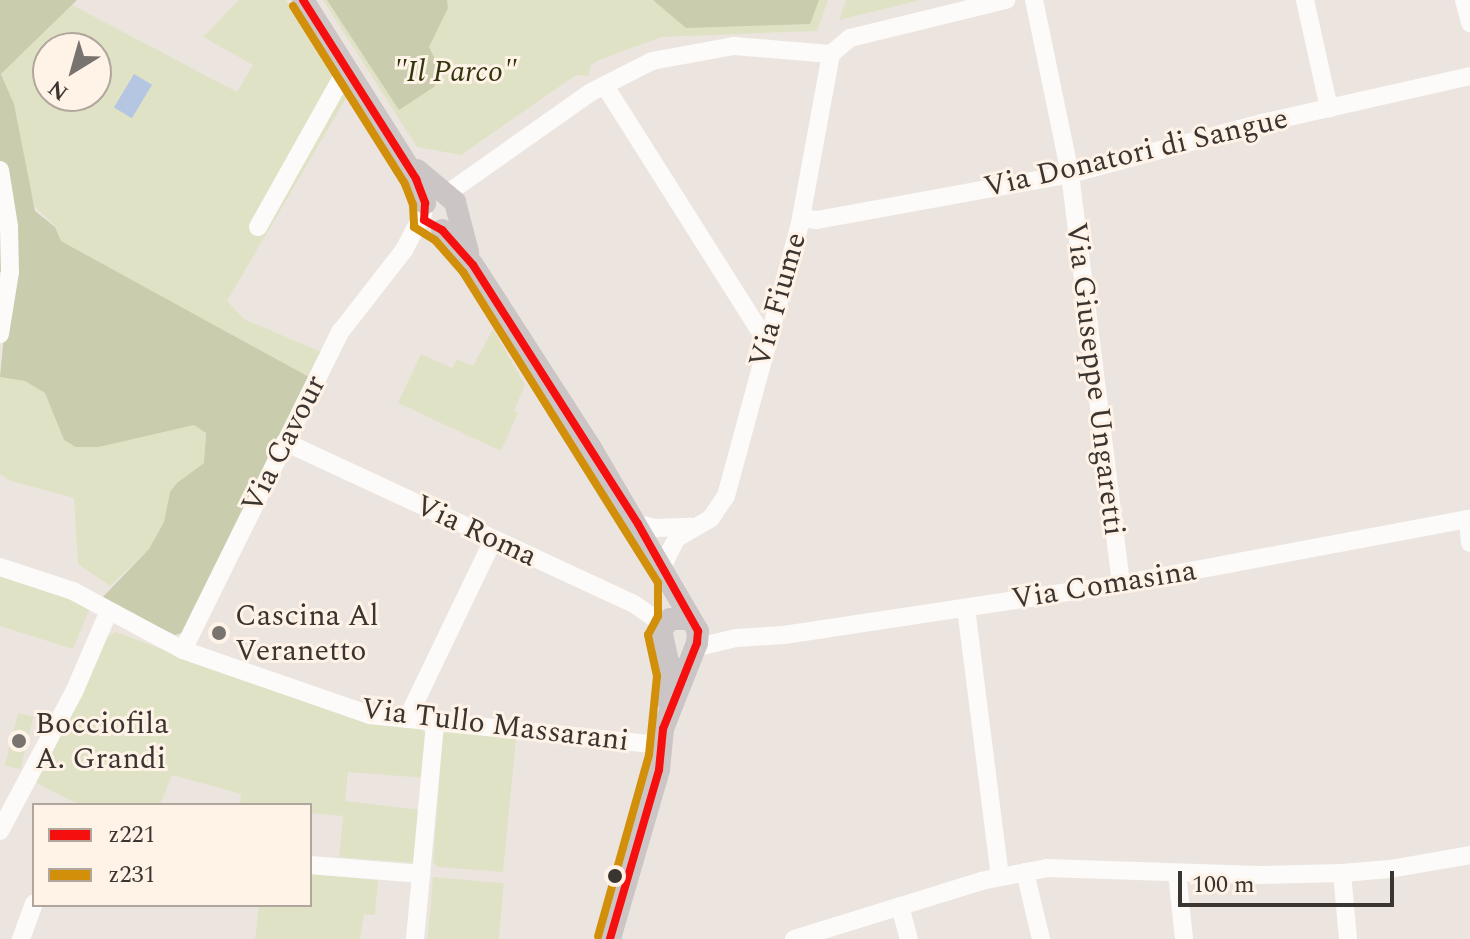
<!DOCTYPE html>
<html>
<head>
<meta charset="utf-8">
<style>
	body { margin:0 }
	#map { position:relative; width:1470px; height:939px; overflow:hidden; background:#ece5df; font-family:Spectral,serif }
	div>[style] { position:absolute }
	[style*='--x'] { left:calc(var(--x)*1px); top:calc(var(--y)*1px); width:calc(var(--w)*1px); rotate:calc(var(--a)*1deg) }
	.green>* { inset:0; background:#e0e2c6; transform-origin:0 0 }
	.forest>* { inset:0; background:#caccae }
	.water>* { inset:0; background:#b5c6e2; transform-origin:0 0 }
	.minor>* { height:18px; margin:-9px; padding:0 9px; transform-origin:9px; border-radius:9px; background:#fcfbfa }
	.major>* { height:22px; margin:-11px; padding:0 11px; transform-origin:11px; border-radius:11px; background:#ccc5c5 }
	.bus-1>* { height:8px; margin:-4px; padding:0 4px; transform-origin:4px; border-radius:4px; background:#f50f0f }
	.bus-2>* { height:8px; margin:-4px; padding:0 4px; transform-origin:4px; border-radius:4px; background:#d18f0a }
	.dots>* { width:22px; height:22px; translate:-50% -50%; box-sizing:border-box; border:4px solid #fff2e7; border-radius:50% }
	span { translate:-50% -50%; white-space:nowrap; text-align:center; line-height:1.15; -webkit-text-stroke:6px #fff2e7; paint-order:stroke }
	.park-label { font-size:30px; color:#31360f; font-style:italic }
	.street-label { font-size:30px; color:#3a3531 }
	.poi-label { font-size:30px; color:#3a3531 }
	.left { translate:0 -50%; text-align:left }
	.legend { position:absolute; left:32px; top:803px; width:280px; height:104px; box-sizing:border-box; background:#fff2e7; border:2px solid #b0a69e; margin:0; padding:10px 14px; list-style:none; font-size:24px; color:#3a3531 }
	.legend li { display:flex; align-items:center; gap:16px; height:40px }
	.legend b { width:40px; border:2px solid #b0a69e }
	.north { position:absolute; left:32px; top:32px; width:80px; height:80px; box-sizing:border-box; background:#fff2e7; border:2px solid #b0a69e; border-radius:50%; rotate:217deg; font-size:22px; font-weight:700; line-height:32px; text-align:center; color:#3a3531 }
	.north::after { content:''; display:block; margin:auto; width:28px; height:36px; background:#78736e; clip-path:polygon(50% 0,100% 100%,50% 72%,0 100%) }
	.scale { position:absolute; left:1178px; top:871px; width:216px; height:36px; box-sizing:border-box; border:4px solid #3a3531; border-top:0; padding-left:10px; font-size:24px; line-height:28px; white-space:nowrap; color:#3a3531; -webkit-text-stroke:6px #fff2e7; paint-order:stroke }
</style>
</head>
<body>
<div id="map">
	<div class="green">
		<i style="clip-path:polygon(evenodd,239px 0,286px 0,348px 95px,227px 301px,244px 319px,321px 352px,309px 377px,61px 241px,55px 226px,32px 204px,14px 104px,1px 74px,72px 5px,237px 92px,253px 65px,203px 37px,239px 0,48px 48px,96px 48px,96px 96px,48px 96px,48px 48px)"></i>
		<i style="clip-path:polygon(323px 0,828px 0,817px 31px,661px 37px,597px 61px,590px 66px,589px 76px,576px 75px,461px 155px,417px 147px)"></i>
		<i style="clip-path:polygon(846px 0,920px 0,839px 20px)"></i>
		<i style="clip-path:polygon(493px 329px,525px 385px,514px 411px,518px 413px,501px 451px,398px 403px,421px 354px,452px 368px,457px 359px,473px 366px)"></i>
		<i style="clip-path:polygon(0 377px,25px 381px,45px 393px,64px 440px,99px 447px,194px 425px,206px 433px,204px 463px,177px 484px,170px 492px,164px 522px,149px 549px,110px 586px,78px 564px,74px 498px,11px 481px,0 474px)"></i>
		<i style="clip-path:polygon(0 571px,90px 608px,73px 649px,0 626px)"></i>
		<i style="clip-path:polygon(116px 632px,209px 667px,422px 729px,428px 738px,425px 778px,348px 772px,345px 801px,422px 810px,416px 863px,339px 857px,343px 816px,310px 813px,310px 805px,240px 805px,241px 794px,172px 775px,160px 805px,80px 805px,35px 782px,107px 637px)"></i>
		<i style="left:18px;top:713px;width:16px;height:54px;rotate:14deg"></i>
		<i style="clip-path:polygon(448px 731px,516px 739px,503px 872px,437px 867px,433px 861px,443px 735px)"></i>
		<i style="clip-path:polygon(310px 874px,378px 880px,375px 915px,364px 914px,360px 939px,255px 939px,259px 905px,310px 905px)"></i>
		<i style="left:433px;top:877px;width:71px;height:62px;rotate:5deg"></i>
	</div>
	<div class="forest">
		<i style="clip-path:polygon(0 0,77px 0,1px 74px,14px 104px,35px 211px,55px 227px,61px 241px,309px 377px,185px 632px,175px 635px,100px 600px,149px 549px,164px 522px,170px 492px,177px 483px,204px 463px,206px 433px,194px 425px,99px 447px,76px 447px,64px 440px,45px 393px,25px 381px,0 377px,10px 272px,0 272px)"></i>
		<i style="clip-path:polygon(327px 0,447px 0,448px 8px,429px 47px,442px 73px,434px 87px,399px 110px)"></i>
		<i style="clip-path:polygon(653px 0,819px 0,810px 24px,686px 28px)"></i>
	</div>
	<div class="water">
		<i style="left:134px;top:74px;width:21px;height:39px;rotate:31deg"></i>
	</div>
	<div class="minor">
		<i style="--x:1034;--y:0;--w:178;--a:78.3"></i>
		<i style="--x:1070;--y:174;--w:413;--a:82.9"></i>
		<i style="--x:1305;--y:0;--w:111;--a:77.5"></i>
		<i style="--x:1464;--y:0;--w:24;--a:75"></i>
		<i style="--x:831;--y:54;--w:25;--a:-40"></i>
		<i style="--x:850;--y:38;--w:161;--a:-13.7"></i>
		<i style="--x:605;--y:86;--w:302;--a:57.7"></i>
		<i style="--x:0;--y:170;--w:57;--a:80.9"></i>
		<i style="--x:9;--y:226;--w:46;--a:88.8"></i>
		<i style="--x:10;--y:272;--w:63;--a:99.2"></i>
		<i style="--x:445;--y:195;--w:179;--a:-35.2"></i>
		<i style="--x:591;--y:92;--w:68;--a:-26.9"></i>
		<i style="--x:652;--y:61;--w:83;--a:-10.4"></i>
		<i style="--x:734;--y:46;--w:97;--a:4.7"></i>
		<i style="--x:801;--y:218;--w:16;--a:7"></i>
		<i style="--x:817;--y:220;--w:257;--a:-10.3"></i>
		<i style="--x:1070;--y:174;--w:199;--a:-14.9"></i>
		<i style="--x:1262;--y:123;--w:213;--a:-12.7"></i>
		<i style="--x:258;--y:227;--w:180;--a:-60.7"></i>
		<i style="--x:285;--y:442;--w:385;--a:24.9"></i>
		<i style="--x:634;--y:604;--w:37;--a:35"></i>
		<i style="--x:1468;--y:519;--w:24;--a:85"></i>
		<i style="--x:638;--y:524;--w:18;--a:13"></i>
		<i style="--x:656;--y:528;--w:35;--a:-2"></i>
		<i style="--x:663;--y:565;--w:30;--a:-63"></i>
		<i style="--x:677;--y:538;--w:39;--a:-30"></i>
		<i style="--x:711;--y:518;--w:27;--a:-56"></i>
		<i style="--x:726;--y:496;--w:283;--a:-74.8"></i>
		<i style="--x:800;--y:223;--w:172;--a:-79.6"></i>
		<i style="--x:0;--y:567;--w:77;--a:18.2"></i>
		<i style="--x:73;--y:591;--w:125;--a:28.2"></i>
		<i style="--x:183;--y:650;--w:198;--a:19.2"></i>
		<i style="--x:370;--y:715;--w:293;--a:5.9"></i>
		<i style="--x:966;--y:608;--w:270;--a:82.8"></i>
		<i style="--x:694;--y:648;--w:43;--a:-13.4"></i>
		<i style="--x:736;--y:638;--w:48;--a:-3.6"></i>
		<i style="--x:784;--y:635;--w:341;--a:-8.6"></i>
		<i style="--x:1121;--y:584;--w:355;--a:-10.6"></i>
		<i style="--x:183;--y:650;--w:356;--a:-63.7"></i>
		<i style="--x:341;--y:331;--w:103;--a:-52.1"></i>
		<i style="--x:404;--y:250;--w:41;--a:-62.2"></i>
		<i style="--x:407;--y:719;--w:199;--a:-64.3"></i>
		<i style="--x:0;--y:831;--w:157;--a:-62"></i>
		<i style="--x:74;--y:692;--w:86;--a:-66.7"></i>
		<i style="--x:310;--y:865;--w:112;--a:4.6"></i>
		<i style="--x:1025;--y:872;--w:69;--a:76.6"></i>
		<i style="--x:1177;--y:873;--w:66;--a:83.9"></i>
		<i style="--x:1342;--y:873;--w:66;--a:84.8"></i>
		<i style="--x:900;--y:906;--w:34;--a:75"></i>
		<i style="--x:21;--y:939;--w:38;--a:-70"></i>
		<i style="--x:415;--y:939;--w:218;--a:-84.7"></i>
		<i style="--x:794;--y:939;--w:196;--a:-17.2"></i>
		<i style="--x:981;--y:881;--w:67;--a:-11.1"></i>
		<i style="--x:1047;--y:868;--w:212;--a:1.9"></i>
		<i style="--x:1259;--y:875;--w:83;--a:-1.4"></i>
		<i style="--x:1342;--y:873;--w:48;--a:-4.8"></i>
		<i style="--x:1390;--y:869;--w:81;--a:-9.9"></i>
	</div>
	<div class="major">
		<i style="--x:303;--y:0;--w:212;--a:57.7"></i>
		<i style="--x:416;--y:179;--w:26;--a:69"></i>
		<i style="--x:417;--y:170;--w:50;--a:40.1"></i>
		<i style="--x:455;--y:202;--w:52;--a:75.4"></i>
		<i style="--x:442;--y:230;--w:47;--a:48.5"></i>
		<i style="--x:473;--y:265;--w:218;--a:57.2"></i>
		<i style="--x:591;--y:448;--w:212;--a:59.7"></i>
		<i style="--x:698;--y:631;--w:12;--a:95"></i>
		<i style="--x:697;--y:643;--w:92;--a:111.6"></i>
		<i style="--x:663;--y:729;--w:41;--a:95.6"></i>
		<i style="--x:659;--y:770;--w:176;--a:106.2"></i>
		<i style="--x:667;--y:700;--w:38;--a:-88"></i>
		<i style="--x:668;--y:662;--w:33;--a:-102"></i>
		<i style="--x:661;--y:630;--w:14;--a:-51"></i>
		<i style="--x:670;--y:619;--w:19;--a:0"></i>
	</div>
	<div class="bus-1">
		<i style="--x:303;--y:0;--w:212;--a:57.7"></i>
		<i style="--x:416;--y:179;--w:26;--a:69"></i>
		<i style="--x:425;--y:203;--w:17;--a:93"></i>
		<i style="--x:424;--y:220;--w:21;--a:29"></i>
		<i style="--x:442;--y:230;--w:47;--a:48.5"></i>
		<i style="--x:473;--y:265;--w:307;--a:57.5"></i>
		<i style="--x:638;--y:524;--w:123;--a:60.7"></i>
		<i style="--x:698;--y:631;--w:12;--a:95"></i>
		<i style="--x:697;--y:643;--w:92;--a:111.6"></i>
		<i style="--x:663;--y:729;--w:41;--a:95.6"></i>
		<i style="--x:659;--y:770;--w:176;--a:106.2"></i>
	</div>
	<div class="bus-2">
		<i style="--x:293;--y:6;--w:210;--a:57.8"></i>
		<i style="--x:405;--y:184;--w:22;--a:69"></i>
		<i style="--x:413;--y:205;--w:22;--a:87"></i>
		<i style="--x:414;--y:227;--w:25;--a:32"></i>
		<i style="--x:435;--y:240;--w:43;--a:48.8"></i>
		<i style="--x:463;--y:272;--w:367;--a:57.9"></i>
		<i style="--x:658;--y:583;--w:33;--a:90"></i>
		<i style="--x:658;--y:616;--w:21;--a:118"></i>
		<i style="--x:648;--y:635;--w:42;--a:77.6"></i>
		<i style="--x:657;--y:676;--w:79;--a:95.8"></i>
		<i style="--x:649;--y:755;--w:188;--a:105.7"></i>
	</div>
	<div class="dots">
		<i style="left:219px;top:633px;background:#78736e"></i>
		<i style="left:19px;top:741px;background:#78736e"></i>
		<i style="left:615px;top:876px;background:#3a3531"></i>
	</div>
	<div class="park-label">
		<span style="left:455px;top:72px">"Il Parco"</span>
	</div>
	<div class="street-label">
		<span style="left:1136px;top:153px;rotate:-13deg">Via Donatori di Sangue</span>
		<span style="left:778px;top:300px;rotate:-74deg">Via Fiume</span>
		<span style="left:1095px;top:379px;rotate:83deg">Via Giuseppe Ungaretti</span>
		<span style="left:284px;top:444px;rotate:-63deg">Via Cavour</span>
		<span style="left:476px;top:531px;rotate:25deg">Via Roma</span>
		<span style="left:1104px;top:585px;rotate:-9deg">Via Comasina</span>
		<span style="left:495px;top:725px;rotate:7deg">Via Tullo Massarani</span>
	</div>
	<div class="poi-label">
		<span class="left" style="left:235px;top:633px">Cascina Al<br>Veranetto</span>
		<span class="left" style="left:35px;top:741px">Bocciofila<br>A. Grandi</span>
	</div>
	<ul class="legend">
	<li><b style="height:10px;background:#f50f0f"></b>z221</li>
	<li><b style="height:10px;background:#d18f0a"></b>z231</li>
	</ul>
	<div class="north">N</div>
	<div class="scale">100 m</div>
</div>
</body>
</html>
